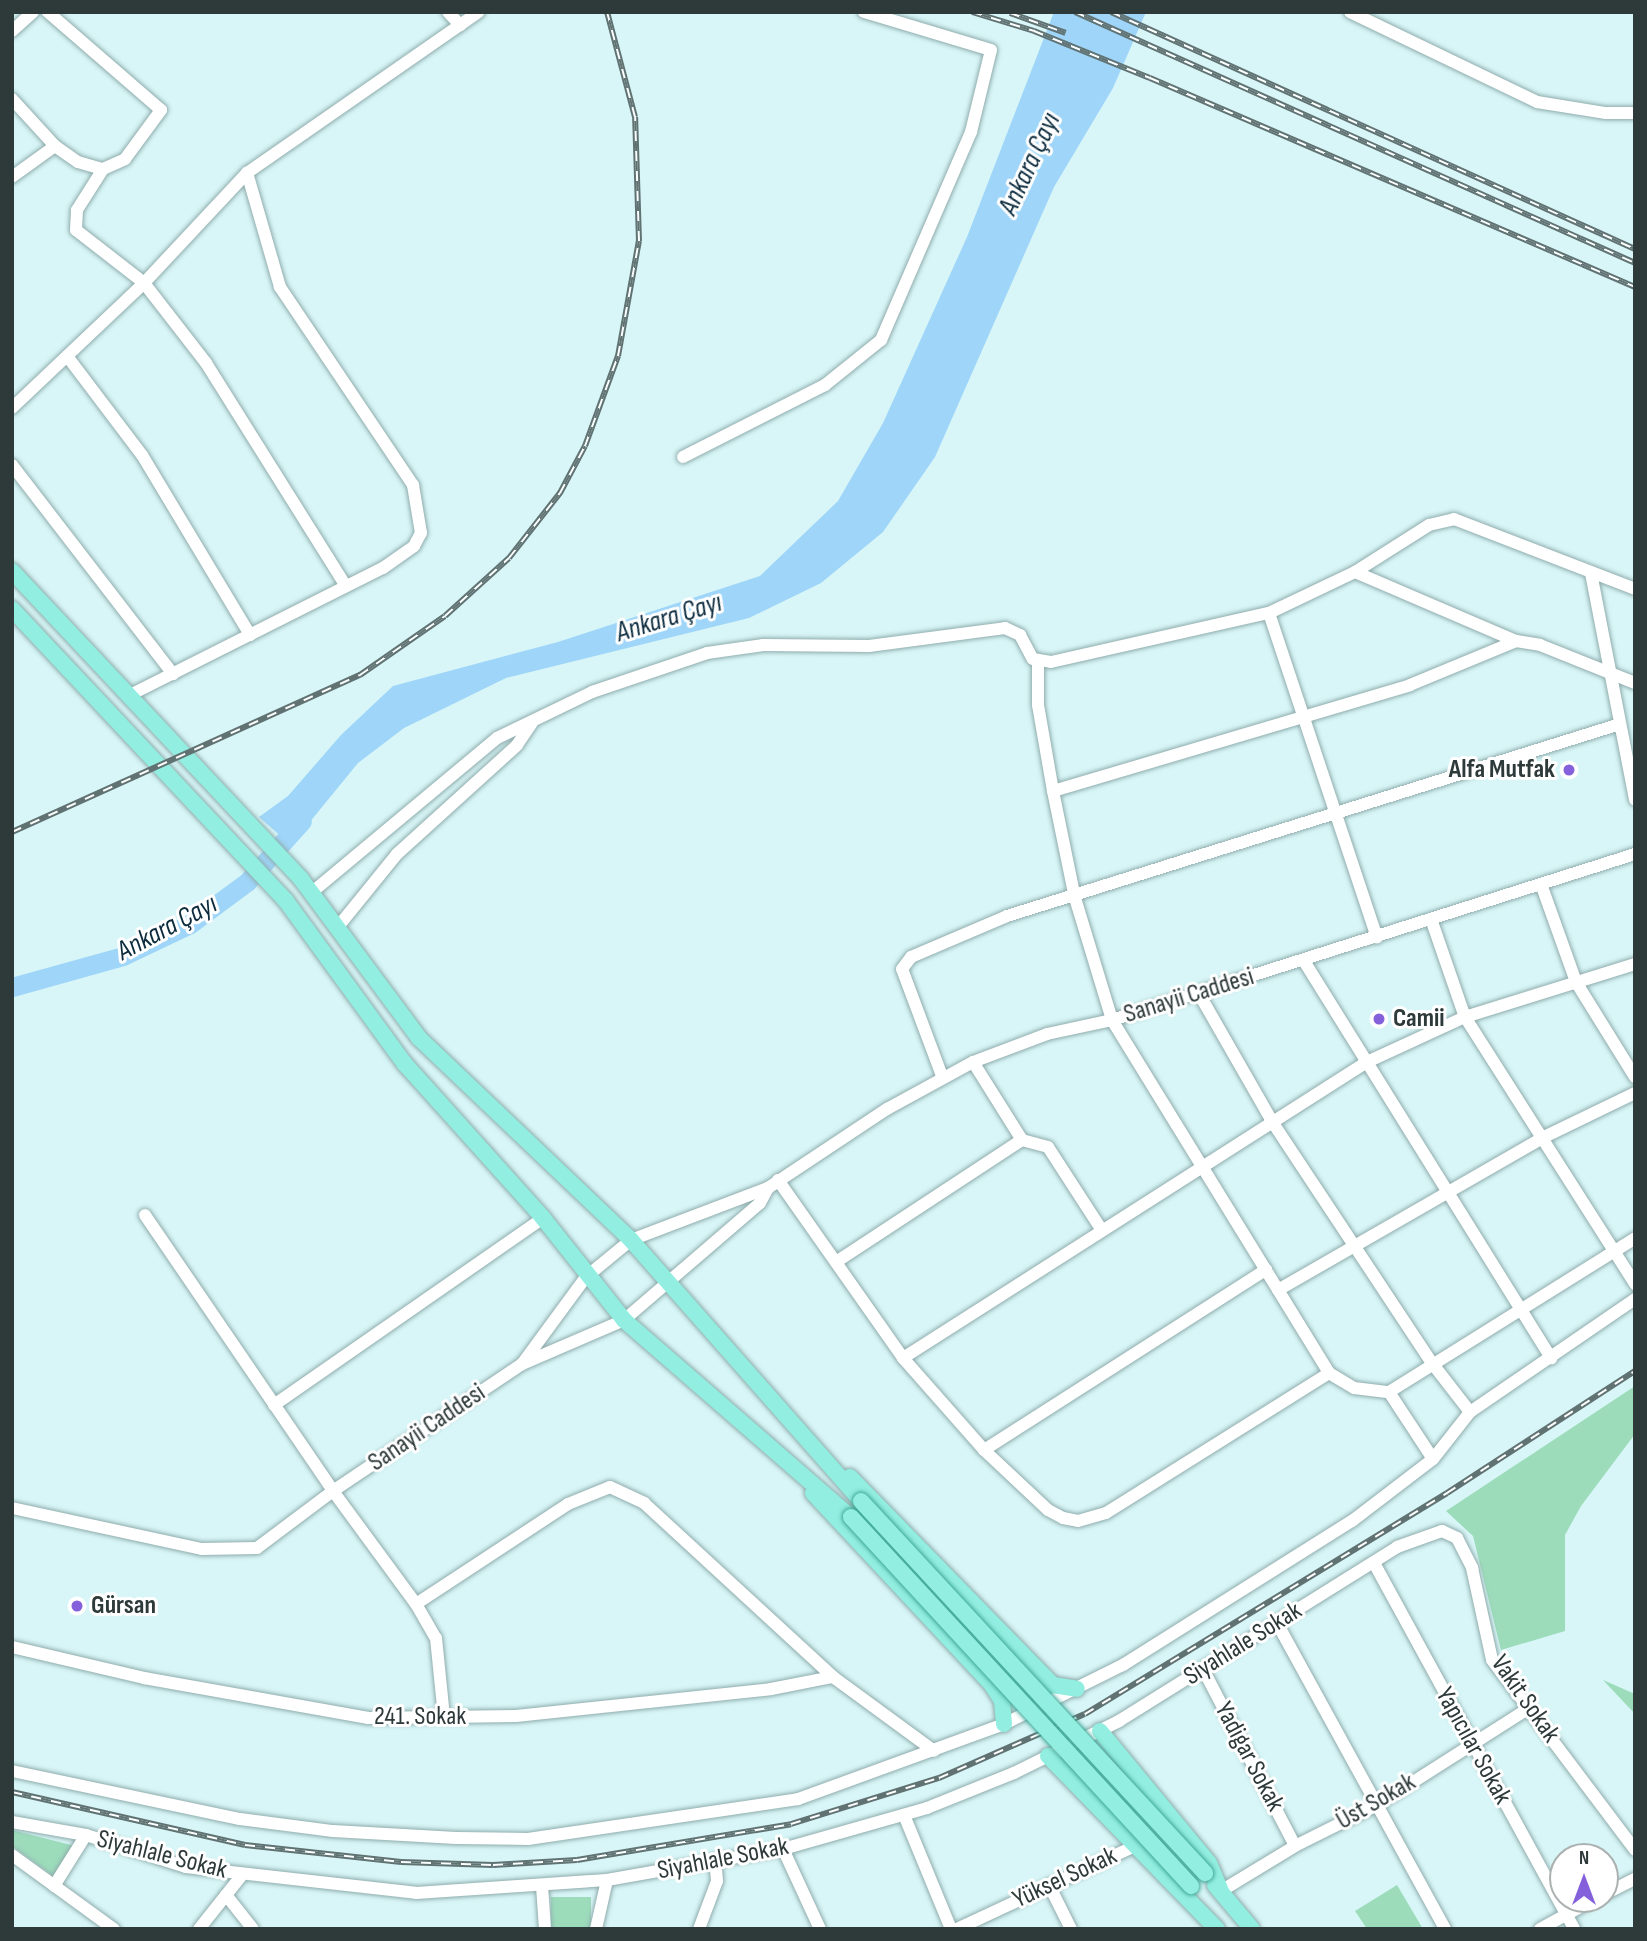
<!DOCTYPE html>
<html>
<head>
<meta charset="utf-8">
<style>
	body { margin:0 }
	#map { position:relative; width:1647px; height:1941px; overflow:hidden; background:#d8f6f7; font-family:"Sofia Sans Condensed",sans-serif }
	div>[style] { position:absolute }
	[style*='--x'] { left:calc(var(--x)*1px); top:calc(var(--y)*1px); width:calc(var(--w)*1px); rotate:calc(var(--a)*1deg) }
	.green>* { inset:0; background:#9cdcbb; transform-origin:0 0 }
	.water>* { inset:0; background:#9ed5f8 }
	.river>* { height:19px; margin:-9.5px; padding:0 9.5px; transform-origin:9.5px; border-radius:9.5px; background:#9ed5f8 }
	.roads { filter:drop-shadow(0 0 2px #90acad) drop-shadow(0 0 2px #90acad) }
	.minor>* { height:12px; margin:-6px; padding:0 6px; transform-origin:6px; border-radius:6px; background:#fff }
	.major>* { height:16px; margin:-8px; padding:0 8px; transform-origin:8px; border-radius:8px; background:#92eee0 }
	.rail>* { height:6px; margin-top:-3px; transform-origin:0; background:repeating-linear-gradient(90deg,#fff 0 10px,#617273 0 20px); box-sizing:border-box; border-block:2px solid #617273 }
	.bridges { filter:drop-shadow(0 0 2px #40a898) drop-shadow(0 0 2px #40a898) }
	.major-bridge>* { height:16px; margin:-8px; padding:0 8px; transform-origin:8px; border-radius:8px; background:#92eee0 }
	.dots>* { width:19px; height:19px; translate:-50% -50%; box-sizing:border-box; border:4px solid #fff; border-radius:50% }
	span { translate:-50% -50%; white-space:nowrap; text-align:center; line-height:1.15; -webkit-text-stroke:6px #fff; paint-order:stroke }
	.poi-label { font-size:26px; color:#2e393a; font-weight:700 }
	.right { translate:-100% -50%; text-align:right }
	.left { translate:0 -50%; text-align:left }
	.street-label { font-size:26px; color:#2e393a }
	.water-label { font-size:28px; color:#0c2c3e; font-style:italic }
	.frame { position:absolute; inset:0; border:14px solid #2e393a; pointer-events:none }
	.north { position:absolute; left:1549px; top:1843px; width:70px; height:70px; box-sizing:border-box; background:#fff; border:2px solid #abb0b0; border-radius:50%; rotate:0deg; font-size:19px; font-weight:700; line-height:28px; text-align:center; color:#2e393a }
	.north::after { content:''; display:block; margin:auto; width:24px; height:32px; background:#8560db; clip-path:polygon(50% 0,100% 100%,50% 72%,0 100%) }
</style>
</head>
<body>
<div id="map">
	<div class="green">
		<i style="clip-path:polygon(1635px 1386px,1635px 1434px,1581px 1506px,1565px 1535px,1565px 1631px,1501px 1650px,1473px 1536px,1446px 1511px)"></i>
		<i style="clip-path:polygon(1603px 1680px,1635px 1694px,1635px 1714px)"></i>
		<i style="clip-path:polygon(12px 1830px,75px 1846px,53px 1876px,12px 1846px)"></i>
		<i style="clip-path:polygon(1397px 1885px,1423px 1929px,1367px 1929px,1355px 1911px)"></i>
		<i style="left:551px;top:1897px;width:40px;height:32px"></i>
	</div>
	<div class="water">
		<i style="clip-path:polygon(1054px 12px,1146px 12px,1113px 88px,1054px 187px,935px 457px,883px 532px,821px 583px,749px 618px,506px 678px,404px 728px,358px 763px,291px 845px,259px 817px,288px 796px,341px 735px,393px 686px,558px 642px,760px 576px,838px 501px,883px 423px,967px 237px)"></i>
	</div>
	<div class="river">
		<i style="--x:12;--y:987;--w:115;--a:-15.6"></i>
		<i style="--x:123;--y:956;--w:74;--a:-25.5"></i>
		<i style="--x:190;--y:924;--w:71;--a:-36.4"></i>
		<i style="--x:247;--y:882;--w:82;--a:-48"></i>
	</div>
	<div class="roads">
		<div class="minor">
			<i style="--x:448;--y:12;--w:18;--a:47"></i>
			<i style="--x:1350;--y:12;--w:208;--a:25.7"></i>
			<i style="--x:1537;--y:102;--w:70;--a:9.1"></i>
			<i style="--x:1606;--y:113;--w:29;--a:0"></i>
			<i style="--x:12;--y:31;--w:28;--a:-42"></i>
			<i style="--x:12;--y:99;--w:64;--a:47.5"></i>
			<i style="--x:55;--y:146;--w:28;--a:35"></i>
			<i style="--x:78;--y:162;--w:26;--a:16"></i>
			<i style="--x:103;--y:169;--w:24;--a:-24"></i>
			<i style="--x:125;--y:159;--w:61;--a:-53.7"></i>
			<i style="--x:161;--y:110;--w:150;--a:-139.1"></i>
			<i style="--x:103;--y:169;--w:49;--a:122.4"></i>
			<i style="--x:77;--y:210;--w:20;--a:93"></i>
			<i style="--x:76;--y:230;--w:86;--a:37.9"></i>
			<i style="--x:144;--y:283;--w:101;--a:52.2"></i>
			<i style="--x:206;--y:363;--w:263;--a:57.9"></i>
			<i style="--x:12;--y:177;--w:53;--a:-35.8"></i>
			<i style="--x:67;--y:356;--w:124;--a:52.9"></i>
			<i style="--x:142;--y:455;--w:210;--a:59"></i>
			<i style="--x:12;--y:408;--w:182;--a:-43.4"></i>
			<i style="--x:144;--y:283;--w:151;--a:-46.9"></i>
			<i style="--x:247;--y:173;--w:282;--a:-34.8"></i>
			<i style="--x:683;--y:457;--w:159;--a:-26.9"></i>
			<i style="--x:825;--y:385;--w:72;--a:-38.8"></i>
			<i style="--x:881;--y:340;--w:227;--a:-66.6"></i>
			<i style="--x:971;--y:132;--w:84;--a:-76.3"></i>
			<i style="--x:991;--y:50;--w:133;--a:-163.3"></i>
			<i style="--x:12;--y:465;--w:264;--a:52.4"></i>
			<i style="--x:1355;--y:572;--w:175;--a:23.2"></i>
			<i style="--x:1516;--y:641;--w:24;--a:9"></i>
			<i style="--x:1540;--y:645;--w:102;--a:21.8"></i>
			<i style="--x:1591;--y:573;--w:231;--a:79"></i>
			<i style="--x:1269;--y:613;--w:342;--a:71.6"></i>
			<i style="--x:1038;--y:662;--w:43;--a:90"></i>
			<i style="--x:1038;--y:705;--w:87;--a:80.1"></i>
			<i style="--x:1053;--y:791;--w:109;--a:78.4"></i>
			<i style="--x:1075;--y:898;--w:127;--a:73.1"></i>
			<i style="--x:1112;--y:1020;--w:414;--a:58.4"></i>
			<i style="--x:1329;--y:1373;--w:29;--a:31"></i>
			<i style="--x:1354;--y:1388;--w:35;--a:7"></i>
			<i style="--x:1389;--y:1392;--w:290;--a:-32"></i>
			<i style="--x:130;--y:695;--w:283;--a:-26.7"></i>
			<i style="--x:383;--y:568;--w:38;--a:-35"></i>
			<i style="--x:414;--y:546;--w:15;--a:-62"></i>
			<i style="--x:421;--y:533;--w:49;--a:-99.5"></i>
			<i style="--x:413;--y:485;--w:239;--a:-123.9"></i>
			<i style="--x:280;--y:287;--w:119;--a:-106.1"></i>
			<i style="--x:1053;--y:791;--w:372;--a:-16.5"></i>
			<i style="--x:1410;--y:685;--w:115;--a:-22.5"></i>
			<i style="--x:1541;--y:884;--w:104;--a:70.3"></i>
			<i style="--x:1576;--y:982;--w:112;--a:58.2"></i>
			<i style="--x:311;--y:893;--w:242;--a:-39.8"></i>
			<i style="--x:497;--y:738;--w:106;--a:-25.8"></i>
			<i style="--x:592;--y:692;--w:121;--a:-18.7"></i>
			<i style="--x:707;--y:653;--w:57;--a:-8.1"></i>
			<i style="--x:763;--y:645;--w:106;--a:0.5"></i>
			<i style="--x:869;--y:646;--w:137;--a:-7.5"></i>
			<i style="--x:1005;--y:628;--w:17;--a:25"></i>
			<i style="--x:1020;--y:635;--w:27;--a:62"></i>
			<i style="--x:1033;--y:659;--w:18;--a:9"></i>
			<i style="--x:1051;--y:662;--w:223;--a:-12.7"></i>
			<i style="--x:1269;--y:613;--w:95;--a:-25.5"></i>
			<i style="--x:1355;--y:572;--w:88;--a:-32.4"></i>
			<i style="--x:1429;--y:525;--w:26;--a:-13"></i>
			<i style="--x:1454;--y:519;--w:194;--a:21.1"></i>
			<i style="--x:1431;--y:919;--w:104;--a:70.9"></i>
			<i style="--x:1465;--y:1017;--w:317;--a:57.5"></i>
			<i style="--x:337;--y:928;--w:95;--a:-51"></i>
			<i style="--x:397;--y:854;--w:162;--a:-42.2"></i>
			<i style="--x:517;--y:745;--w:27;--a:-56"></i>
			<i style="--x:1304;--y:961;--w:468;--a:58.1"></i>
			<i style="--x:1198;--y:992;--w:151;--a:60.2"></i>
			<i style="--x:1273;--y:1123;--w:288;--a:56.5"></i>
			<i style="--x:1432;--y:1363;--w:62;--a:52.2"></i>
			<i style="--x:942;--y:1076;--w:114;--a:-110.5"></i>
			<i style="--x:902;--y:969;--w:15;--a:-53"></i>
			<i style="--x:911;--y:957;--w:104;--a:-23.1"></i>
			<i style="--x:1007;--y:916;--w:642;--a:-17.39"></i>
			<i style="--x:1022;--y:1140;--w:27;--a:15"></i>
			<i style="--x:1048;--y:1147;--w:98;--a:57.1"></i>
			<i style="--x:778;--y:1180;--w:218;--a:54.9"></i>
			<i style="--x:903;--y:1358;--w:123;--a:48.6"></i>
			<i style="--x:984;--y:1450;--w:88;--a:43.2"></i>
			<i style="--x:1048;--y:1510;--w:17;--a:28"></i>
			<i style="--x:1063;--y:1518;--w:15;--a:11"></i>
			<i style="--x:1078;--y:1521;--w:29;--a:-16"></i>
			<i style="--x:1106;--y:1513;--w:263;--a:-32.1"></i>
			<i style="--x:145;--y:1215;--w:334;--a:55.7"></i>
			<i style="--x:333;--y:1491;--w:140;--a:53.7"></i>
			<i style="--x:416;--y:1604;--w:39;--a:60"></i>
			<i style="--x:436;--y:1638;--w:79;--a:84.2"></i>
			<i style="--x:836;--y:1262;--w:222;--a:-33.3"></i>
			<i style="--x:1022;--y:1140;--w:92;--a:-122.1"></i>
			<i style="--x:1278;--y:1290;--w:305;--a:-29.9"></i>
			<i style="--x:1542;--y:1138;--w:103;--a:-25.8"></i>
			<i style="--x:903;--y:1358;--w:550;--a:-32.54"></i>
			<i style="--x:1367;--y:1062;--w:108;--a:-24.7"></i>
			<i style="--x:1465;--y:1017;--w:178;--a:-17.3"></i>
			<i style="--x:522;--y:1364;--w:108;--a:-53.7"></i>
			<i style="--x:586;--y:1277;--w:58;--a:-39.4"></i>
			<i style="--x:631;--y:1240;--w:147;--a:-20.8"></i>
			<i style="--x:768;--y:1188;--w:143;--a:-33.6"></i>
			<i style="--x:887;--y:1109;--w:98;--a:-28.7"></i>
			<i style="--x:973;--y:1062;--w:79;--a:-20.7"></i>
			<i style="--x:1047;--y:1034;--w:66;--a:-12.2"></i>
			<i style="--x:1112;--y:1020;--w:549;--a:-17.61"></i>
			<i style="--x:1389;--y:1392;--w:80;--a:56.7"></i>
			<i style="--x:274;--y:1405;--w:328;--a:-34.8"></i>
			<i style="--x:984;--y:1450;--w:335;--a:-32.6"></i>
			<i style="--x:12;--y:1508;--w:194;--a:12.2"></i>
			<i style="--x:202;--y:1549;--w:55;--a:-1"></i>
			<i style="--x:257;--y:1548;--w:95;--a:-36.9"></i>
			<i style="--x:333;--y:1491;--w:228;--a:-33.9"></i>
			<i style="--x:522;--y:1364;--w:111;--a:-23.3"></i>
			<i style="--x:624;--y:1320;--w:179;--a:-40.7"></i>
			<i style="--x:760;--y:1203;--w:17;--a:-62"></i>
			<i style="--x:1374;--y:1563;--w:417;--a:61.3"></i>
			<i style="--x:416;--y:1604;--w:182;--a:-33.3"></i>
			<i style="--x:568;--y:1504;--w:45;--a:-22"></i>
			<i style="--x:610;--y:1487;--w:38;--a:25"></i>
			<i style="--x:644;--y:1503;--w:257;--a:42.6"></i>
			<i style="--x:833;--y:1677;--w:125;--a:36.2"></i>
			<i style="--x:1277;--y:1623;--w:349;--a:61.2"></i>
			<i style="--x:12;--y:1647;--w:136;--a:13.2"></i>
			<i style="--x:144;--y:1678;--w:228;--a:10.1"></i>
			<i style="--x:368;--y:1718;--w:148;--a:-0.8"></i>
			<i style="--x:516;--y:1716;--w:256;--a:-6"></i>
			<i style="--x:771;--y:1689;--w:63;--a:-11"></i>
			<i style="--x:1203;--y:1669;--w:199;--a:62.5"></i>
			<i style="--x:12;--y:1771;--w:233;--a:11.9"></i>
			<i style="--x:240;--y:1819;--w:94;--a:7.4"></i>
			<i style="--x:333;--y:1831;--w:123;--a:3.3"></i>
			<i style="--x:456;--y:1838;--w:72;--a:0.8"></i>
			<i style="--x:528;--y:1839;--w:273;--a:-8.4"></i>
			<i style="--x:798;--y:1799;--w:219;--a:-20"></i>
			<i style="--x:1004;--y:1724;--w:133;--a:-26.4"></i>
			<i style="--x:1123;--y:1665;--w:271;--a:-32.2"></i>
			<i style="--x:1352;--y:1521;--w:102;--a:-37.4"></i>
			<i style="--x:1433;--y:1459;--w:60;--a:-51.8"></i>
			<i style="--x:1470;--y:1412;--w:200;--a:-34.4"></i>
			<i style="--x:904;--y:1815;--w:123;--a:67.6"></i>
			<i style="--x:12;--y:1822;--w:75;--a:10"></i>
			<i style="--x:86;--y:1835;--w:105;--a:17.7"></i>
			<i style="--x:186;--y:1867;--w:231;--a:6.4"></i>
			<i style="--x:416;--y:1893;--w:191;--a:-3.9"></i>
			<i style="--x:607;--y:1880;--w:179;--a:-10"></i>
			<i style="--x:783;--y:1849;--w:150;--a:-15.9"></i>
			<i style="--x:927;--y:1808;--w:94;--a:-21.9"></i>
			<i style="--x:1014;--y:1773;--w:117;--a:-26.3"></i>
			<i style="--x:1119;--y:1721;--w:328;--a:-32"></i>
			<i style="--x:1397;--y:1547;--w:48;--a:-19.6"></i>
			<i style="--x:1442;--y:1531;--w:17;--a:25"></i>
			<i style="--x:1457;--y:1538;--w:34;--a:63"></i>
			<i style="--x:1472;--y:1568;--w:94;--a:77.7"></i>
			<i style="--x:1492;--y:1660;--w:238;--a:53"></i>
			<i style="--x:783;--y:1849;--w:88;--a:65.2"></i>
			<i style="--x:12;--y:1855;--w:126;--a:36"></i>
			<i style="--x:1049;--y:1885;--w:49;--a:63.4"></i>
			<i style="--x:54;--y:1886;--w:60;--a:-57.9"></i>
			<i style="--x:542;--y:1886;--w:43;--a:86"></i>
			<i style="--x:1221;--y:1891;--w:87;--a:-31.3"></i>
			<i style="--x:1295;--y:1846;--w:92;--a:-26.6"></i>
			<i style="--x:1377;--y:1805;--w:180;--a:-32.5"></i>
			<i style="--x:1605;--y:1894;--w:34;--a:-27"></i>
			<i style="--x:226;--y:1895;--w:43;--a:51.5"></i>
			<i style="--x:199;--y:1929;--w:69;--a:-51.5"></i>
			<i style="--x:596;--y:1929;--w:50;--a:-77.3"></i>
			<i style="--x:699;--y:1929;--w:51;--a:-69.4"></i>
			<i style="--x:717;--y:1881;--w:21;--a:-95"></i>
			<i style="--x:957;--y:1929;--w:196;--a:-25"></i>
			<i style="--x:1540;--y:1929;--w:63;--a:-28.6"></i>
		</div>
		<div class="major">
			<i style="--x:12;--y:571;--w:422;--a:46.8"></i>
			<i style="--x:301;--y:879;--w:198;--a:53.4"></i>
			<i style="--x:419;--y:1038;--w:293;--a:43.6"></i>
			<i style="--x:631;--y:1240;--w:348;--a:48.6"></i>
			<i style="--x:12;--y:609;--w:400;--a:46.8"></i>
			<i style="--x:286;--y:901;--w:202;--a:53.9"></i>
			<i style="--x:405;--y:1064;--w:207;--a:48.1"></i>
			<i style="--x:543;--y:1218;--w:130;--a:51.5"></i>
			<i style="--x:624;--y:1320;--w:301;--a:41"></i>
			<i style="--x:850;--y:1477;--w:291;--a:45.7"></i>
			<i style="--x:1053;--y:1685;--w:24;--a:9"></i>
			<i style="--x:813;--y:1493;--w:262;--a:47"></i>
			<i style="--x:992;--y:1685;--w:19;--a:58"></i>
			<i style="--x:1002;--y:1701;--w:23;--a:85"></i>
			<i style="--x:1100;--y:1731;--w:171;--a:50.5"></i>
			<i style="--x:1209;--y:1863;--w:30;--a:67"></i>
			<i style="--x:1048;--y:1756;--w:242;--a:45.7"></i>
			<i style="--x:1215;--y:1885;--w:57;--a:49.9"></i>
		</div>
	</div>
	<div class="rail">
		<i style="--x:972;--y:12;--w:65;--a:17"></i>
		<i style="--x:1034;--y:31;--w:125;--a:22.1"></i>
		<i style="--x:1150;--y:78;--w:528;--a:23.31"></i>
		<i style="--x:1075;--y:12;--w:614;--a:24.14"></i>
		<i style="--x:1111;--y:12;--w:575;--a:24.34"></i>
		<i style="--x:1010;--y:13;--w:59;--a:19.7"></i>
		<i style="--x:12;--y:832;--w:382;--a:-24.3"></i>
		<i style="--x:360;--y:675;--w:103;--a:-34.8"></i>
		<i style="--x:445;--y:616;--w:86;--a:-42.2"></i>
		<i style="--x:509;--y:558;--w:83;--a:-51.9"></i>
		<i style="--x:560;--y:493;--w:53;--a:-62"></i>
		<i style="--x:585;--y:446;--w:96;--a:-69.9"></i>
		<i style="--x:618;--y:356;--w:117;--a:-79.7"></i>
		<i style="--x:639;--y:241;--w:124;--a:-91.8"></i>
		<i style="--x:635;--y:117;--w:109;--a:-104.9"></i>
		<i style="--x:12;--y:1792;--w:239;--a:12.8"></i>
		<i style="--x:245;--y:1845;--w:157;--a:6.2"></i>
		<i style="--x:401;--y:1862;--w:92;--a:1.9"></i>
		<i style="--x:493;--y:1865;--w:84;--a:-3.4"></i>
		<i style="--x:577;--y:1860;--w:217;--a:-9.5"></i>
		<i style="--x:791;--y:1824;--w:155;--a:-17.3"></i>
		<i style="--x:939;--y:1778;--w:159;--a:-23.7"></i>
		<i style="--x:1085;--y:1714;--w:424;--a:-31.4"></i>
		<i style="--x:1447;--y:1493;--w:224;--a:-33"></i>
	</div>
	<div class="bridges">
		<div class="major-bridge">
			<i style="--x:861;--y:1501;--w:507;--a:47.24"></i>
			<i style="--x:851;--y:1517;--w:502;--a:47.34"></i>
		</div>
	</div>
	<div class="dots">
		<i style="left:1569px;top:770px;background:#8560db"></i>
		<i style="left:1379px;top:1019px;background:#8560db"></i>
		<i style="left:77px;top:1606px;background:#8560db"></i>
	</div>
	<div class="poi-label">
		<span class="right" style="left:1555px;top:770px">Alfa Mutfak</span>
		<span class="left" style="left:1393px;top:1019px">Camii</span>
		<span class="left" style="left:91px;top:1606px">Gürsan</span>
	</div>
	<div class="street-label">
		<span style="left:1189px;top:996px;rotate:-17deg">Sanayii Caddesi</span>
		<span style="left:427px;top:1428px;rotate:-34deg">Sanayii Caddesi</span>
		<span style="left:1243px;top:1644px;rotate:-32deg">Siyahlale Sokak</span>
		<span style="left:1525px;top:1699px;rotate:55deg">Vakit Sokak</span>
		<span style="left:420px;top:1717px">241. Sokak</span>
		<span style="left:1473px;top:1746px;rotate:61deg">Yapıcılar Sokak</span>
		<span style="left:1249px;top:1757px;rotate:62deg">Yadigar Sokak</span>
		<span style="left:1376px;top:1802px;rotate:-30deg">Üst Sokak</span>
		<span style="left:162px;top:1855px;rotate:14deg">Siyahlale Sokak</span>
		<span style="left:723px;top:1859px;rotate:-11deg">Siyahlale Sokak</span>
		<span style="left:1065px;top:1878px;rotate:-25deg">Yüksel Sokak</span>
	</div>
	<div class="water-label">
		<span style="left:1030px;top:164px;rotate:-65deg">Ankara Çayı</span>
		<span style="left:669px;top:618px;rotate:-17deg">Ankara Çayı</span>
		<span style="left:167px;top:928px;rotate:-28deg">Ankara Çayı</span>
	</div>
	<div class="frame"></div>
	<div class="north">N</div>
</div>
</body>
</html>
